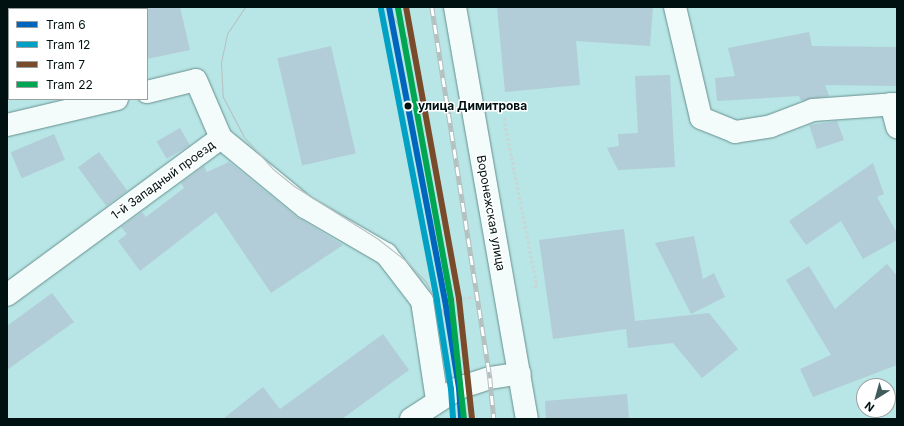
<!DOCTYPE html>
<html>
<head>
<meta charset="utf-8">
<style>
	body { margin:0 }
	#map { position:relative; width:904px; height:426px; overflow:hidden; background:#b8e5e5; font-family:Inter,sans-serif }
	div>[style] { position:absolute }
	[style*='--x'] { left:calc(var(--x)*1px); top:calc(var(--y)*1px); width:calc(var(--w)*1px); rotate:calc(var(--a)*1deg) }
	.building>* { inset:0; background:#b2cdd7; transform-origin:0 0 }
	.path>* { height:2.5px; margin-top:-1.25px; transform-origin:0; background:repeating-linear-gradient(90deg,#c8d6d6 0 3px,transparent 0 5px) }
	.roads { filter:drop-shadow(0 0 1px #678f8f) drop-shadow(0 0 1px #678f8f) }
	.street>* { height:22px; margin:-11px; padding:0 11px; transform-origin:11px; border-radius:11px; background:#f4fbfb }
	.secondary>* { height:22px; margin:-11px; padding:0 11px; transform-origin:11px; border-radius:11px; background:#f4fbfb }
	.tram>* { height:1px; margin:-0.5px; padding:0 0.5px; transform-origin:0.5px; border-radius:0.5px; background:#b4c0c0 }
	.rail>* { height:4.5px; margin-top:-2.25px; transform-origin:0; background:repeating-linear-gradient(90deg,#fff 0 9px,#b4c0c0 0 18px); box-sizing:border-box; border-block:1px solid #b4c0c0 }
	.tram-1>* { height:6px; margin:-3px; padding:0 3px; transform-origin:3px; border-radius:3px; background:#0065bd }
	.tram-2>* { height:6px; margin:-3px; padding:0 3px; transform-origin:3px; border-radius:3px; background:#00a1c5 }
	.tram-3>* { height:6px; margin:-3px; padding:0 3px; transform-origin:3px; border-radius:3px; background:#7a4b2a }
	.tram-4>* { height:6px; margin:-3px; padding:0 3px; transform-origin:3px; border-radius:3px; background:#00a651 }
	.dots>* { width:11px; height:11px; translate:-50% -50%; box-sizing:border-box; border:2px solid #fff; border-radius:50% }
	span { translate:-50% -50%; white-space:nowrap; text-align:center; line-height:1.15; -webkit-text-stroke:3px #fff; paint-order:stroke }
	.stop-label { font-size:12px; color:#011; font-weight:700 }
	.left { translate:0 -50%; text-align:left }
	.street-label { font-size:12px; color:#011 }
	.frame { position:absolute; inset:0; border:8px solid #011; pointer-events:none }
	.legend { position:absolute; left:8px; top:8px; width:140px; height:92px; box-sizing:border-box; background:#fff; border:1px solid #99a0a0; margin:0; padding:5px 7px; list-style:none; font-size:12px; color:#011 }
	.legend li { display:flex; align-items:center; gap:8px; height:20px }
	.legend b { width:20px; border:1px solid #99a0a0 }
	.north { position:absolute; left:856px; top:378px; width:40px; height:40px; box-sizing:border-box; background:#fff; border:1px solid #99a0a0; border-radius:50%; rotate:217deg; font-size:11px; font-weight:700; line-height:16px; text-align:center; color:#011 }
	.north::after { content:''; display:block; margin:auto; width:14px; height:18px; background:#405b5b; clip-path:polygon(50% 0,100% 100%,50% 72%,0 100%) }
</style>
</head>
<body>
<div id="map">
	<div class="building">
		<i style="clip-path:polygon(147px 7px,180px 7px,190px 50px,147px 59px)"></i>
		<i style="clip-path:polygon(497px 7px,653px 7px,650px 46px,576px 41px,580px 85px,505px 92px)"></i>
		<i style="clip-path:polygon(809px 32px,812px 46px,897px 47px,897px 86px,825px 85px,829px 96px,801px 101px,799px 96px,717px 101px,715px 78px,735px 76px,728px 48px)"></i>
		<i style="left:331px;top:46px;width:110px;height:55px;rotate:77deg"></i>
		<i style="clip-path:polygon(670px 75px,675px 167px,618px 170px,607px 148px,619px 146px,618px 134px,638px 133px,635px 76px)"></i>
		<i style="clip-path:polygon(837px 121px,844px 140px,817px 149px,809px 125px)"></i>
		<i style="left:180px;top:128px;width:20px;height:27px;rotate:60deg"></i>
		<i style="left:54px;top:134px;width:28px;height:47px;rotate:67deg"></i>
		<i style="left:99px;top:152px;width:48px;height:26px;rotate:54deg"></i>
		<i style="clip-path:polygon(229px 162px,297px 217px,343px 245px,271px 293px,216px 212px,140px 271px,118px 241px,127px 234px,121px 227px,142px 212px,146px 217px,184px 188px,181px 183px,204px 166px,207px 172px)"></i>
		<i style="clip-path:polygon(873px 163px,884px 194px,877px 197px,897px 233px,897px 240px,863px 259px,841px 221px,806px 245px,789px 221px)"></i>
		<i style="clip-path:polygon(624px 229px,635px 321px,709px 313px,738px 349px,702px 378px,673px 343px,628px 348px,626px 329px,553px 339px,539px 240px)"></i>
		<i style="clip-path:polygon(694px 236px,703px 279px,714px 273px,725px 297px,691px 314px,655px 243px)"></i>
		<i style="clip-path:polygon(887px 264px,897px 276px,897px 365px,813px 397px,800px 369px,831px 355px,786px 280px,809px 266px,835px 309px)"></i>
		<i style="clip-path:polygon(52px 293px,74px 322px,7px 370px,7px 326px)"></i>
		<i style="clip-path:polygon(383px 334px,409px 370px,342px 419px,223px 419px,263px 387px,280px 409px)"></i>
		<i style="clip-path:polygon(627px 394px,629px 419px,546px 419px,545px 401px)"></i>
	</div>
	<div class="path">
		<i style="--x:504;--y:118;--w:171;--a:78.9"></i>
		<i style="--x:537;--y:286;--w:6;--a:171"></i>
		<i style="--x:448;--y:300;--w:31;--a:-7"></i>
	</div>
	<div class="roads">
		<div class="street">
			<i style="--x:675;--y:7;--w:114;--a:76.8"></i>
			<i style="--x:701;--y:118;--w:37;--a:22"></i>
			<i style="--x:735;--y:132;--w:36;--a:-9"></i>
			<i style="--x:771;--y:126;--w:45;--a:-20.9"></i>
			<i style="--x:813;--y:110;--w:84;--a:-4.1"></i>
			<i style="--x:147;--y:92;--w:50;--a:-13.8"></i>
			<i style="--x:196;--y:80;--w:63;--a:66.7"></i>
			<i style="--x:891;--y:104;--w:24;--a:75"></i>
			<i style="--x:7;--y:125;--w:113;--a:-13.3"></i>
			<i style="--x:7;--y:295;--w:265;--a:-36.3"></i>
			<i style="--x:221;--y:138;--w:109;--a:39.4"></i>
			<i style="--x:305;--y:207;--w:94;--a:30.1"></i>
			<i style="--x:386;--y:254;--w:59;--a:52.5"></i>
			<i style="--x:422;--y:301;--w:100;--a:81.4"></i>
		</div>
		<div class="secondary">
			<i style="--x:455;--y:7;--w:418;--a:80.1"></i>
			<i style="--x:411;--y:419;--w:57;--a:-32.9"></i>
			<i style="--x:459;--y:388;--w:33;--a:-18"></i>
			<i style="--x:490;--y:378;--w:30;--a:-9"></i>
		</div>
	</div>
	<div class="tram">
		<i style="--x:245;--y:7;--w:32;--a:124"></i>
		<i style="--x:227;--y:34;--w:30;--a:102"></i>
		<i style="--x:221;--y:63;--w:34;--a:87"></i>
		<i style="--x:223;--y:97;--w:45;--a:62.3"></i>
		<i style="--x:244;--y:137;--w:43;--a:47.8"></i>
		<i style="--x:273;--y:169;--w:27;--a:39"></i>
		<i style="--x:294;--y:186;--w:99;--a:32.2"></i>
		<i style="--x:378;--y:239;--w:36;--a:38"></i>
		<i style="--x:406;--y:261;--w:29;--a:46"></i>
		<i style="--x:426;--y:282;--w:46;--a:61.2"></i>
		<i style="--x:387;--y:7;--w:36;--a:58"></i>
		<i style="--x:406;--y:37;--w:25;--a:69"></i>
	</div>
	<div class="rail">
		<i style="--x:432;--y:7;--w:376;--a:81.1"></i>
		<i style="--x:490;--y:378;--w:41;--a:84.4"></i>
	</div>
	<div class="tram-1">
		<i style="--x:389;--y:7;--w:298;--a:79.2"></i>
		<i style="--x:445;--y:300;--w:89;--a:81"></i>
		<i style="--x:459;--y:388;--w:31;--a:86"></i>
	</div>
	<div class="tram-2">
		<i style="--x:381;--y:9;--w:297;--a:79.1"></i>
		<i style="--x:437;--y:301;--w:89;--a:81"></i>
		<i style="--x:451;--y:389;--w:30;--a:86"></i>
	</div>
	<div class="tram-3">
		<i style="--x:406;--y:7;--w:297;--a:79.7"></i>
		<i style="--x:459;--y:299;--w:121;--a:83.8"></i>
	</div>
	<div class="tram-4">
		<i style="--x:398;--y:8;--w:297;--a:79.7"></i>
		<i style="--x:451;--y:300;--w:120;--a:83.8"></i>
	</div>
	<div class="dots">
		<i style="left:408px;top:106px;background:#011"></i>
	</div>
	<div class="stop-label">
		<span class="left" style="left:418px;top:106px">улица Димитрова</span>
	</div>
	<div class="street-label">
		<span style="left:163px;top:180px;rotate:-36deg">1-й Западный проезд</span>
		<span style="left:491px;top:213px;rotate:80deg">Воронежская улица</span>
	</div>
	<div class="frame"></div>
	<ul class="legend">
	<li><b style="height:5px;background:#0065bd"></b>Tram 6</li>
	<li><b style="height:5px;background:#00a1c5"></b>Tram 12</li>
	<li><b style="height:5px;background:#7a4b2a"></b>Tram 7</li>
	<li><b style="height:5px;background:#00a651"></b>Tram 22</li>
	</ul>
	<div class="north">N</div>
</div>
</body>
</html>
